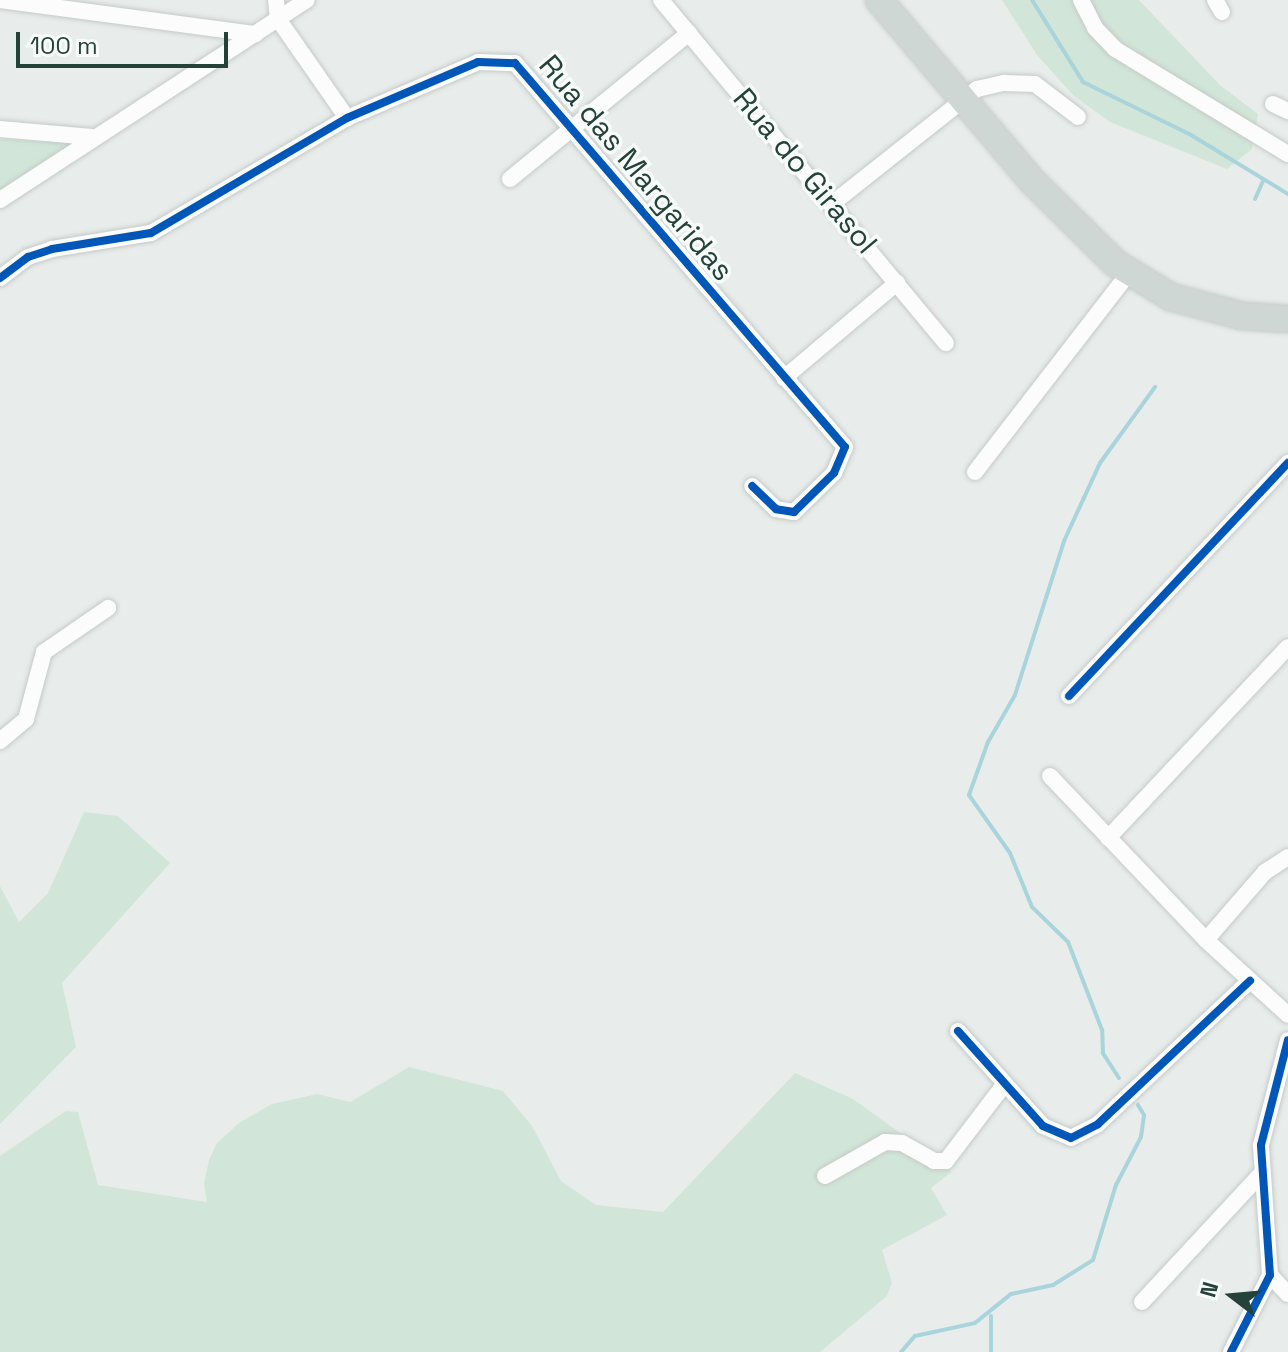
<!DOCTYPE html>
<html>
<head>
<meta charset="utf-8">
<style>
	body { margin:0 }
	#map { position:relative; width:1288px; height:1352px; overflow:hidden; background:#e8edeb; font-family:"Space Grotesk",sans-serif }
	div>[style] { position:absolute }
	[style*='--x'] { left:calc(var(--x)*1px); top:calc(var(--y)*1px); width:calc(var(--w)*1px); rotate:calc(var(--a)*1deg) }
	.green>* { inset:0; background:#d1e6d8 }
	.stream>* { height:4px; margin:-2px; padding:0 2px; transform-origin:2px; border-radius:2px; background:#a9d4db }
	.roads { filter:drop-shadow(0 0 2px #c5cac8) drop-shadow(0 0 2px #c5cac8) }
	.street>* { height:16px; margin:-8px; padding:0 8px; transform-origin:8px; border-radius:8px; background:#fcfcfc }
	.primary>* { height:26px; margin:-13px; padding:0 13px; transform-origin:13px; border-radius:13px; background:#cfd7d5 }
	.cycleway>* { height:8px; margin:-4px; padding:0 4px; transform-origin:4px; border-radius:4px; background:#0057b8 }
	span { translate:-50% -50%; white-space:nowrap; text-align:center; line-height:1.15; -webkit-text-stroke:7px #f7fbf9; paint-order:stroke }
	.street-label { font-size:30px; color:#24423a }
	.north { position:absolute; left:1192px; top:1256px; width:80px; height:80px; -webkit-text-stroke:6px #f7fbf9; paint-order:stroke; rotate:286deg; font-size:22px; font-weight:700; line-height:32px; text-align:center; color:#24423a }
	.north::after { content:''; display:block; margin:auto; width:28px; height:36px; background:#24423a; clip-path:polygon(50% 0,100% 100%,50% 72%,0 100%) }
	.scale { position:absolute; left:16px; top:32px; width:212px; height:36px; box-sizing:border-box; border:4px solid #24423a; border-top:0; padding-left:10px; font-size:24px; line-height:28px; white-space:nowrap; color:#24423a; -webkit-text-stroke:6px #f7fbf9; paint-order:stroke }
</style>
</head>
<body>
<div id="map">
	<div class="green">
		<i style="clip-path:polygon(1002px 0,1139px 0,1220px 85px,1258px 114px,1252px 149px,1227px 169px,1110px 122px,1074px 96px,1037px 55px)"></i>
		<i style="clip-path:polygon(0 139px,74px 143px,0 194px)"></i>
		<i style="clip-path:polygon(84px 812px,118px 816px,170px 863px,62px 983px,76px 1047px,0 1124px,0 886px,19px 922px,48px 893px)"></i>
		<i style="clip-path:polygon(409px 1067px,503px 1091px,532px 1126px,561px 1181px,596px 1205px,663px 1212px,795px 1073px,853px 1099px,949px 1168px,951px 1172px,931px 1188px,947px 1215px,882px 1250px,892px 1283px,887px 1296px,820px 1352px,0 1352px,0 1156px,66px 1111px,78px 1112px,98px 1185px,207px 1202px,204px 1183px,209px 1160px,217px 1143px,239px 1123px,272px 1104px,317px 1094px,350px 1102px)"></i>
	</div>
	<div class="stream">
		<i style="--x:1032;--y:0;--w:97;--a:58.1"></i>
		<i style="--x:1083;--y:82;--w:120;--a:26.1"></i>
		<i style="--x:1191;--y:135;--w:114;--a:31.3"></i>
		<i style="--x:1255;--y:199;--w:20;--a:-66"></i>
		<i style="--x:1119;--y:1078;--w:30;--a:-123"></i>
		<i style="--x:1103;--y:1053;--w:23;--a:-92"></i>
		<i style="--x:1102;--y:1030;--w:94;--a:-111.1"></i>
		<i style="--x:1068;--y:942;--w:50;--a:-135.8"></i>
		<i style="--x:1032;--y:907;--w:58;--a:-112.2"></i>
		<i style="--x:1010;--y:853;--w:71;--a:-125.3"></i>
		<i style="--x:969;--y:795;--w:56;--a:-70.3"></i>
		<i style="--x:988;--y:742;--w:54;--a:-60.1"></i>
		<i style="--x:1015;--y:695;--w:162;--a:-72.3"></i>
		<i style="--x:1064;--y:541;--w:86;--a:-65.2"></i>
		<i style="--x:1100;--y:463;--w:94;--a:-54.1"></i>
		<i style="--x:991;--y:1316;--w:36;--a:90"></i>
		<i style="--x:901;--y:1352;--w:21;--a:-49"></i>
		<i style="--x:915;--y:1336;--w:61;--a:-12.2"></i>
		<i style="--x:975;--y:1323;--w:46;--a:-38.9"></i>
		<i style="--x:1011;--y:1294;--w:43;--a:-12.1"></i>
		<i style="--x:1053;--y:1285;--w:47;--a:-32"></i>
		<i style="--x:1093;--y:1260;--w:78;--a:-73"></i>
		<i style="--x:1116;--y:1185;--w:54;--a:-62.5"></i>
		<i style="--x:1141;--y:1137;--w:22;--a:-82"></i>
		<i style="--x:1144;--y:1115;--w:12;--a:-121"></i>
	</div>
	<div class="roads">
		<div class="street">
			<i style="--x:0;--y:0;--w:258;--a:7.6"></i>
			<i style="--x:276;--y:0;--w:19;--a:84"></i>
			<i style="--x:278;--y:19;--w:121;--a:55.1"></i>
			<i style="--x:661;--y:0;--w:446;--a:50.3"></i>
			<i style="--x:1081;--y:0;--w:31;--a:63"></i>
			<i style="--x:1095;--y:28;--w:29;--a:46"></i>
			<i style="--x:1115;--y:49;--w:202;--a:31.3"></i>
			<i style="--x:1215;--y:0;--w:14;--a:60"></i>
			<i style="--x:1273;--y:104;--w:17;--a:25"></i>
			<i style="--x:0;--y:129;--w:92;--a:5"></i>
			<i style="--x:510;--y:179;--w:231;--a:-39.2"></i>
			<i style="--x:0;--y:200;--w:366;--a:-33.1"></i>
			<i style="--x:833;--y:203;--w:184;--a:-38.4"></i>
			<i style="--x:977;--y:89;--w:28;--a:-13"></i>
			<i style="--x:1004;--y:83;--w:31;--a:2"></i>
			<i style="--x:1035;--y:84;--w:54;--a:37.5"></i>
			<i style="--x:0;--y:278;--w:35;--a:-37"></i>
			<i style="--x:28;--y:257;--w:25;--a:-18"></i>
			<i style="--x:52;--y:249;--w:100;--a:-9.2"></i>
			<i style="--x:151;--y:233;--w:227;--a:-30.4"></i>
			<i style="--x:347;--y:118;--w:142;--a:-23.1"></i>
			<i style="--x:478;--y:62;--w:37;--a:2"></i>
			<i style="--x:515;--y:63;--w:506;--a:49.33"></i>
			<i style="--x:845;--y:447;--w:28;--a:113"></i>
			<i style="--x:834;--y:473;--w:56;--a:135.7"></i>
			<i style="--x:794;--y:512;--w:18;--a:-171"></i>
			<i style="--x:776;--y:509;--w:33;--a:-136"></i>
			<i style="--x:784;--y:378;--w:148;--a:-40.1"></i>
			<i style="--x:975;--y:472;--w:252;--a:-52.3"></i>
			<i style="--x:1069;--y:696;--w:320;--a:-46.8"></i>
			<i style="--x:0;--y:741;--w:34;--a:-40"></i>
			<i style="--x:26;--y:719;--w:69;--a:-75"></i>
			<i style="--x:44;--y:652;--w:78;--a:-34.5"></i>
			<i style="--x:1050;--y:776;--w:226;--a:46.4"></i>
			<i style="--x:1206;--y:940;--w:111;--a:42.4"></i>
			<i style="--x:1108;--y:838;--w:262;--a:-46.7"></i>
			<i style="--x:1206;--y:940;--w:90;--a:-49.1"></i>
			<i style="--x:1265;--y:872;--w:27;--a:-33"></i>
			<i style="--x:958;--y:1031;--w:127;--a:48.2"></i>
			<i style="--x:1043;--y:1126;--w:30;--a:23"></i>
			<i style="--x:1071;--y:1138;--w:30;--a:-27"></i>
			<i style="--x:1098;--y:1124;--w:209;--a:-43.3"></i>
			<i style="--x:825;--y:1176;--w:69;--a:-29.5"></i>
			<i style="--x:885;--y:1142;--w:17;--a:3"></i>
			<i style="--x:902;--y:1143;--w:37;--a:29"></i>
			<i style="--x:934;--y:1161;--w:12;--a:0"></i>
			<i style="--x:946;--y:1161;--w:96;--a:-52.7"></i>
			<i style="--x:1270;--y:1275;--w:26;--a:47"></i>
			<i style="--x:1142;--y:1302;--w:173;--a:-47.1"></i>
			<i style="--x:1231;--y:1352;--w:86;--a:-63.1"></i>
			<i style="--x:1270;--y:1275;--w:130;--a:-94"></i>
			<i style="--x:1261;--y:1145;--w:108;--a:-75.6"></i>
		</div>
		<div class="primary">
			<i style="--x:879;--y:0;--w:238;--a:49.8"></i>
			<i style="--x:1033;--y:182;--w:115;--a:44.6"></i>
			<i style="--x:1115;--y:263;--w:66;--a:31.3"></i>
			<i style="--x:1171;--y:297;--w:73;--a:15"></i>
			<i style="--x:1242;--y:316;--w:46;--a:3.7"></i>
		</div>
	</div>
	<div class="cycleway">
		<i style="--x:0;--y:278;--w:35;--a:-37"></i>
		<i style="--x:28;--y:257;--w:25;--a:-18"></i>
		<i style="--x:52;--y:249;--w:100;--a:-9.2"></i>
		<i style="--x:151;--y:233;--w:227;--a:-30.4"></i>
		<i style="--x:347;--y:118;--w:142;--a:-23.1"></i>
		<i style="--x:478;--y:62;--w:37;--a:2"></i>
		<i style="--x:515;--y:63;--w:506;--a:49.33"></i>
		<i style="--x:845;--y:447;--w:28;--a:113"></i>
		<i style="--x:834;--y:473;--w:56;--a:135.7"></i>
		<i style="--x:794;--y:512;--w:18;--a:-171"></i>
		<i style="--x:776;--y:509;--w:33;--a:-136"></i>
		<i style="--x:1069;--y:696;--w:320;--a:-46.8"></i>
		<i style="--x:958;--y:1031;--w:127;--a:48.2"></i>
		<i style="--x:1043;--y:1126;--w:30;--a:23"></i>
		<i style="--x:1071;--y:1138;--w:30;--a:-27"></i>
		<i style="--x:1098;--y:1124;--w:209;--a:-43.3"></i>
		<i style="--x:1231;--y:1352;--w:86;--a:-63.1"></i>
		<i style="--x:1270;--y:1275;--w:130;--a:-94"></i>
		<i style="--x:1261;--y:1145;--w:108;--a:-75.6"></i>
	</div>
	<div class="street-label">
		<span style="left:636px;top:168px;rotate:50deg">Rua das Margaridas</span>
		<span style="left:805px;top:171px;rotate:50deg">Rua do Girasol</span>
	</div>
	<div class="north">N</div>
	<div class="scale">100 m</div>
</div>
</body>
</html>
